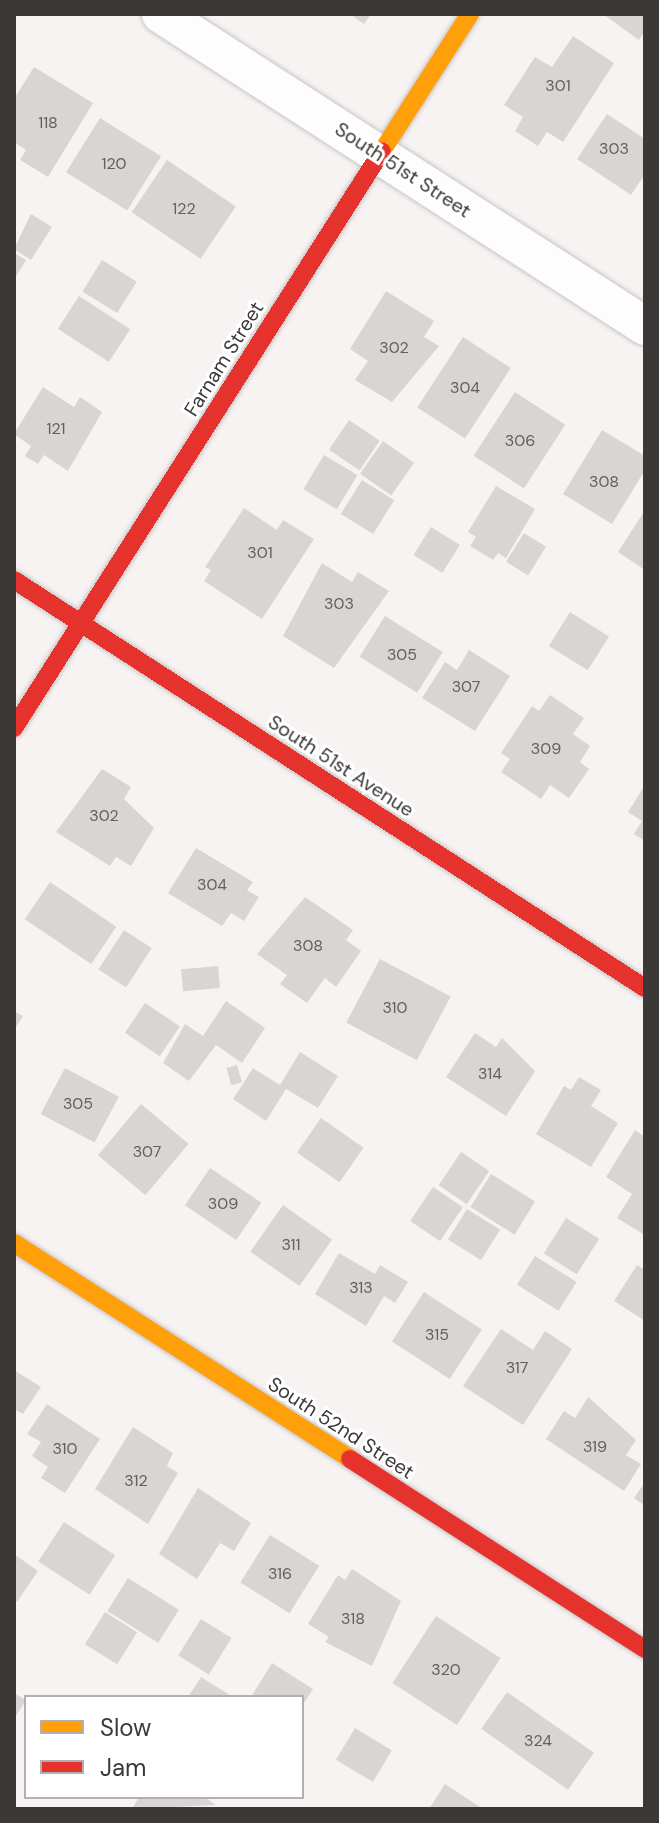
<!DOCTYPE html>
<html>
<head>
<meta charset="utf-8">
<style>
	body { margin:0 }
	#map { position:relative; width:659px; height:1823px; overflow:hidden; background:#f8f3f3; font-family:"DM Sans",sans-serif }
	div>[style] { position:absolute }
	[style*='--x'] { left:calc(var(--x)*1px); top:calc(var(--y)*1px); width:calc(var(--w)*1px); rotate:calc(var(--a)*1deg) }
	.building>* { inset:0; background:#d9d5d5; transform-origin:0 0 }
	.roads { filter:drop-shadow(0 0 2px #c9c5c5) drop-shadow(0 0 2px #c9c5c5) }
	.street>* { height:38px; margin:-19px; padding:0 19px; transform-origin:19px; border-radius:19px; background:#fefdfd }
	.slow>* { height:18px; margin:-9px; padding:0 9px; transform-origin:9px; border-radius:9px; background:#ff9f0a }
	.jam>* { height:18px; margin:-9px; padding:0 9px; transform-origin:9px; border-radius:9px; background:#e5322d }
	span { translate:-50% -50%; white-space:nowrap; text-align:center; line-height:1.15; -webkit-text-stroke:6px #fff; paint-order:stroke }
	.number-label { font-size:16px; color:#635f5f }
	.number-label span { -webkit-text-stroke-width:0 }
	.street-label { font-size:20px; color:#3c3838 }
	.frame { position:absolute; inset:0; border:16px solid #3c3838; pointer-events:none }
	.legend { position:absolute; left:24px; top:1695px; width:280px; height:104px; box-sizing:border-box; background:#fff; border:2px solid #b1afaf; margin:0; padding:10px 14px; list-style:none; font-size:24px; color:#3c3838 }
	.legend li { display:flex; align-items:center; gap:16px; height:40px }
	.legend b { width:40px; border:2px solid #b1afaf }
</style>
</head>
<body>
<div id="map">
	<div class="building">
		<i style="clip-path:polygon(350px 14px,371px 14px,364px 24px)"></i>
		<i style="clip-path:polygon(603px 14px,645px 14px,645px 30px,639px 40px)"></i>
		<i style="clip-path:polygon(573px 36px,614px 63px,563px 142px,547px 132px,538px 146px,515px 131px,523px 117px,504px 105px,535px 57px,552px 67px)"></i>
		<i style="clip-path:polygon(34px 67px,93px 103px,48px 177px,20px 160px,26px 150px,14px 142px,14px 99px)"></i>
		<i style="clip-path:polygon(607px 114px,645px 139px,645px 174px,631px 195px,577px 159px)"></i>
		<i style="left:100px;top:118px;width:72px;height:64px;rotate:32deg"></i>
		<i style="left:167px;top:160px;width:83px;height:63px;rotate:34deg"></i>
		<i style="clip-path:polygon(31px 214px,52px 227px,31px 260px,14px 249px)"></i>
		<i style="clip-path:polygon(14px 253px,26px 260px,14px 280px)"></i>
		<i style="left:102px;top:260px;width:41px;height:37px;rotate:32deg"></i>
		<i style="clip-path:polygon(386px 291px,434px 321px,424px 337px,439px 346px,392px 402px,355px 380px,368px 361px,350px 349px)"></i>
		<i style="left:79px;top:296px;width:61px;height:39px;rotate:33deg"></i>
		<i style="left:463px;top:337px;width:57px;height:84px;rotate:33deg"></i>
		<i style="clip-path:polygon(43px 387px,74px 407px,80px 397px,102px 412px,68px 471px,44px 455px,38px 464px,25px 456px,31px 446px,14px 434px)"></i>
		<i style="left:515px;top:392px;width:60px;height:76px;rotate:33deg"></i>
		<i style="left:349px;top:420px;width:37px;height:36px;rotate:34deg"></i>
		<i style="clip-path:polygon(602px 430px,645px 456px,645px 470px,612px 524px,563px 494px)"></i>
		<i style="left:383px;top:441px;width:38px;height:40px;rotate:35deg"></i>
		<i style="left:324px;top:455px;width:39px;height:40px;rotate:31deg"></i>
		<i style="left:362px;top:480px;width:38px;height:40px;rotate:32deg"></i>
		<i style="clip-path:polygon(496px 486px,535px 509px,506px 558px,498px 553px,493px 560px,470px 546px,476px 537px,468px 532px)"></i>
		<i style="clip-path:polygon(244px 508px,277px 530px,283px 520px,314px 539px,262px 619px,204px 581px,211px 570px,205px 567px)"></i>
		<i style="clip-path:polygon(645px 510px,645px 570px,618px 552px)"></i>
		<i style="left:431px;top:527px;width:34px;height:33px;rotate:32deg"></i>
		<i style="left:524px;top:533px;width:26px;height:34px;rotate:32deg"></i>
		<i style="clip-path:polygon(322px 563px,352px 582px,358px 572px,389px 591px,334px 668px,283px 636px)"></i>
		<i style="left:570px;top:612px;width:46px;height:40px;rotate:32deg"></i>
		<i style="left:385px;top:616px;width:68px;height:48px;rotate:32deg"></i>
		<i style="clip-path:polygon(469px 650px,510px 676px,475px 731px,422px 698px,445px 662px,457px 670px)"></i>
		<i style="clip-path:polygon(550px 695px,584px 718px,573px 734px,590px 746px,580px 762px,589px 769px,569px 798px,550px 785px,541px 799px,501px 772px,510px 759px,501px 753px,532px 706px,539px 711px)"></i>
		<i style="clip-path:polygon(102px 769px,131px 787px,124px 799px,154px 828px,131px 866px,116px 857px,110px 866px,56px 832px)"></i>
		<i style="clip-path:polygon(645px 785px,645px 841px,634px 834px,642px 821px,628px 812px)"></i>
		<i style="clip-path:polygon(196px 848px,253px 882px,247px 890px,259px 897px,244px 921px,231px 913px,222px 926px,168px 893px)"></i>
		<i style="left:50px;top:882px;width:80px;height:45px;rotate:34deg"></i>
		<i style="clip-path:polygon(305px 897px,353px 930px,346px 940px,361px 951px,336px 987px,325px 978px,307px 1003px,280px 984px,287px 975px,257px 954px)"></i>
		<i style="left:124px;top:930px;width:33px;height:47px;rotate:33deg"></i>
		<i style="left:380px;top:959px;width:80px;height:72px;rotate:28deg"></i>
		<i style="left:218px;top:966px;width:22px;height:37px;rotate:85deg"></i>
		<i style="clip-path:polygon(226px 1001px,265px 1028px,242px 1063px,216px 1045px,189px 1081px,163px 1063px,185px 1024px,203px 1036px)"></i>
		<i style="left:145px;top:1003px;width:42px;height:36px;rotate:34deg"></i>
		<i style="clip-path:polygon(14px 1011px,23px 1016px,14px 1030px)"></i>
		<i style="clip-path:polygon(475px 1033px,496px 1047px,502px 1038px,535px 1071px,506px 1116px,446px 1077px)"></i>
		<i style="clip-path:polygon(300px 1052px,338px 1076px,318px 1108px,286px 1089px,266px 1121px,233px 1099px,253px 1068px,280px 1085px)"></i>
		<i style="left:237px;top:1065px;width:18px;height:11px;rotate:74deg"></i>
		<i style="left:65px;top:1068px;width:61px;height:52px;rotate:28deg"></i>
		<i style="clip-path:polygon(579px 1077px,601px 1090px,591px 1106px,618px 1123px,591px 1167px,536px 1134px,564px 1086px,571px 1090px)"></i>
		<i style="left:141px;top:1104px;width:62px;height:67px;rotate:40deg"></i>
		<i style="left:321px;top:1118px;width:52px;height:42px;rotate:35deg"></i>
		<i style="clip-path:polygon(635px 1130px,645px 1137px,643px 1234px,617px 1218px,632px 1194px,606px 1177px)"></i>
		<i style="left:461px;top:1152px;width:34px;height:40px;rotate:34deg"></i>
		<i style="left:210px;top:1168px;width:62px;height:45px;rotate:34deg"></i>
		<i style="left:491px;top:1174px;width:52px;height:39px;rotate:32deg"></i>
		<i style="left:433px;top:1187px;width:36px;height:41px;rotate:34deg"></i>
		<i style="left:283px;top:1205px;width:60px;height:57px;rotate:35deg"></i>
		<i style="left:467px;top:1209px;width:39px;height:36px;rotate:32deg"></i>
		<i style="left:566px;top:1218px;width:39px;height:42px;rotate:32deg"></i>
		<i style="clip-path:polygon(339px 1253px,375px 1274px,380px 1265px,408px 1282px,395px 1303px,384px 1296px,366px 1326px,315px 1294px)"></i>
		<i style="left:535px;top:1256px;width:49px;height:34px;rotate:32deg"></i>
		<i style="clip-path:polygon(637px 1265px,645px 1270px,645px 1321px,614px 1301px)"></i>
		<i style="left:424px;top:1292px;width:69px;height:59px;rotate:33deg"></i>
		<i style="clip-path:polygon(501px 1329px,533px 1350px,545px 1331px,572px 1349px,523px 1425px,463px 1386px)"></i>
		<i style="clip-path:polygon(14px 1370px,41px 1387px,23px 1414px,14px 1409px)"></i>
		<i style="clip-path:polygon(588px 1397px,636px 1440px,626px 1455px,641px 1464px,624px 1491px,546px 1439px,564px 1411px,575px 1418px)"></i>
		<i style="clip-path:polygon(47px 1404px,100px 1439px,65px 1493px,41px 1478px,48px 1467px,32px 1456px,41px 1442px,27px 1434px)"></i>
		<i style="clip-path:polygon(133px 1427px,173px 1453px,167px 1466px,178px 1473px,148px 1524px,95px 1489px)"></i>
		<i style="clip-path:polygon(645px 1482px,645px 1506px,634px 1498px)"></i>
		<i style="clip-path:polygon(198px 1488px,251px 1523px,234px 1551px,220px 1543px,197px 1579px,159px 1554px)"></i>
		<i style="left:64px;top:1522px;width:61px;height:47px;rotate:33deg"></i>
		<i style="left:270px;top:1535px;width:58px;height:56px;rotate:32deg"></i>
		<i style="clip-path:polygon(14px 1554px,38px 1571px,17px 1602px,14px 1600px)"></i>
		<i style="clip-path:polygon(352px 1569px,401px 1601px,372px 1666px,325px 1642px,329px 1637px,308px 1624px,338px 1575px,345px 1580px)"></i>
		<i style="left:128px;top:1578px;width:60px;height:39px;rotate:32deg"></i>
		<i style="left:105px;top:1612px;width:38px;height:38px;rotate:32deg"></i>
		<i style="left:436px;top:1616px;width:77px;height:80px;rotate:33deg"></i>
		<i style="left:201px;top:1619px;width:36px;height:43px;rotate:32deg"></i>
		<i style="clip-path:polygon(272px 1663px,313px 1689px,302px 1706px,302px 1697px,251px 1697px)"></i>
		<i style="clip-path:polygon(201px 1677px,233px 1697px,188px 1697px)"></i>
		<i style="left:507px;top:1692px;width:106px;height:45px;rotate:35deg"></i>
		<i style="clip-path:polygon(14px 1693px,26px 1700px,14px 1719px)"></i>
		<i style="left:355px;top:1728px;width:43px;height:37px;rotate:31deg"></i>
		<i style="clip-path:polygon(445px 1784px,483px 1809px,429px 1809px)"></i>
		<i style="clip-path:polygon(139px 1797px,204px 1797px,216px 1805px,132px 1809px)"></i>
	</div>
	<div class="roads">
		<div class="street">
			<i style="--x:161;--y:14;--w:576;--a:32.81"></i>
		</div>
		<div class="slow">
			<i style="--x:382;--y:151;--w:163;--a:-57.3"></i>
			<i style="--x:14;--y:1243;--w:399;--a:32.7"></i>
		</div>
		<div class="jam">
			<i style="--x:14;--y:580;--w:751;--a:32.89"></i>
			<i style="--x:14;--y:728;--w:684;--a:-57.47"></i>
			<i style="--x:350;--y:1459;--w:351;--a:32.8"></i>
		</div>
	</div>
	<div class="number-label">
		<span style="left:558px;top:86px">301</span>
		<span style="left:48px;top:123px">118</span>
		<span style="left:614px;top:149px">303</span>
		<span style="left:114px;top:164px">120</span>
		<span style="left:184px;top:209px">122</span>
		<span style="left:394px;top:348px">302</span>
		<span style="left:465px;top:388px">304</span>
		<span style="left:56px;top:429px">121</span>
		<span style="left:520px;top:441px">306</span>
		<span style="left:604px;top:482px">308</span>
		<span style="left:260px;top:553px">301</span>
		<span style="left:339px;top:604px">303</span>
		<span style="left:402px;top:655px">305</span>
		<span style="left:466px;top:687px">307</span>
		<span style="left:546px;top:749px">309</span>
		<span style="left:104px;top:816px">302</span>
		<span style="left:212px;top:885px">304</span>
		<span style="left:308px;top:946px">308</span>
		<span style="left:395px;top:1008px">310</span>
		<span style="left:490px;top:1074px">314</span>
		<span style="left:78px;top:1104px">305</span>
		<span style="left:147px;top:1152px">307</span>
		<span style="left:223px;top:1204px">309</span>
		<span style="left:291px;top:1245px">311</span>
		<span style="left:361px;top:1288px">313</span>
		<span style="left:437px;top:1335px">315</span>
		<span style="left:517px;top:1368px">317</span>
		<span style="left:595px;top:1447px">319</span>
		<span style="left:65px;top:1449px">310</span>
		<span style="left:136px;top:1481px">312</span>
		<span style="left:280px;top:1574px">316</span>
		<span style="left:353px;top:1619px">318</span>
		<span style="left:446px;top:1670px">320</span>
		<span style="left:538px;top:1741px">324</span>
	</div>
	<div class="street-label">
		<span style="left:403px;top:170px;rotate:33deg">South 51st Street</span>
		<span style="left:224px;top:359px;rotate:-58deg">Farnam Street</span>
		<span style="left:341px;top:766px;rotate:33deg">South 51st Avenue</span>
		<span style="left:341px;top:1428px;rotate:33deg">South 52nd Street</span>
	</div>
	<div class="frame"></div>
	<ul class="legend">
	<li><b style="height:10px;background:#ff9f0a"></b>Slow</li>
	<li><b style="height:10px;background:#e5322d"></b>Jam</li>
	</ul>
</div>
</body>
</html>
